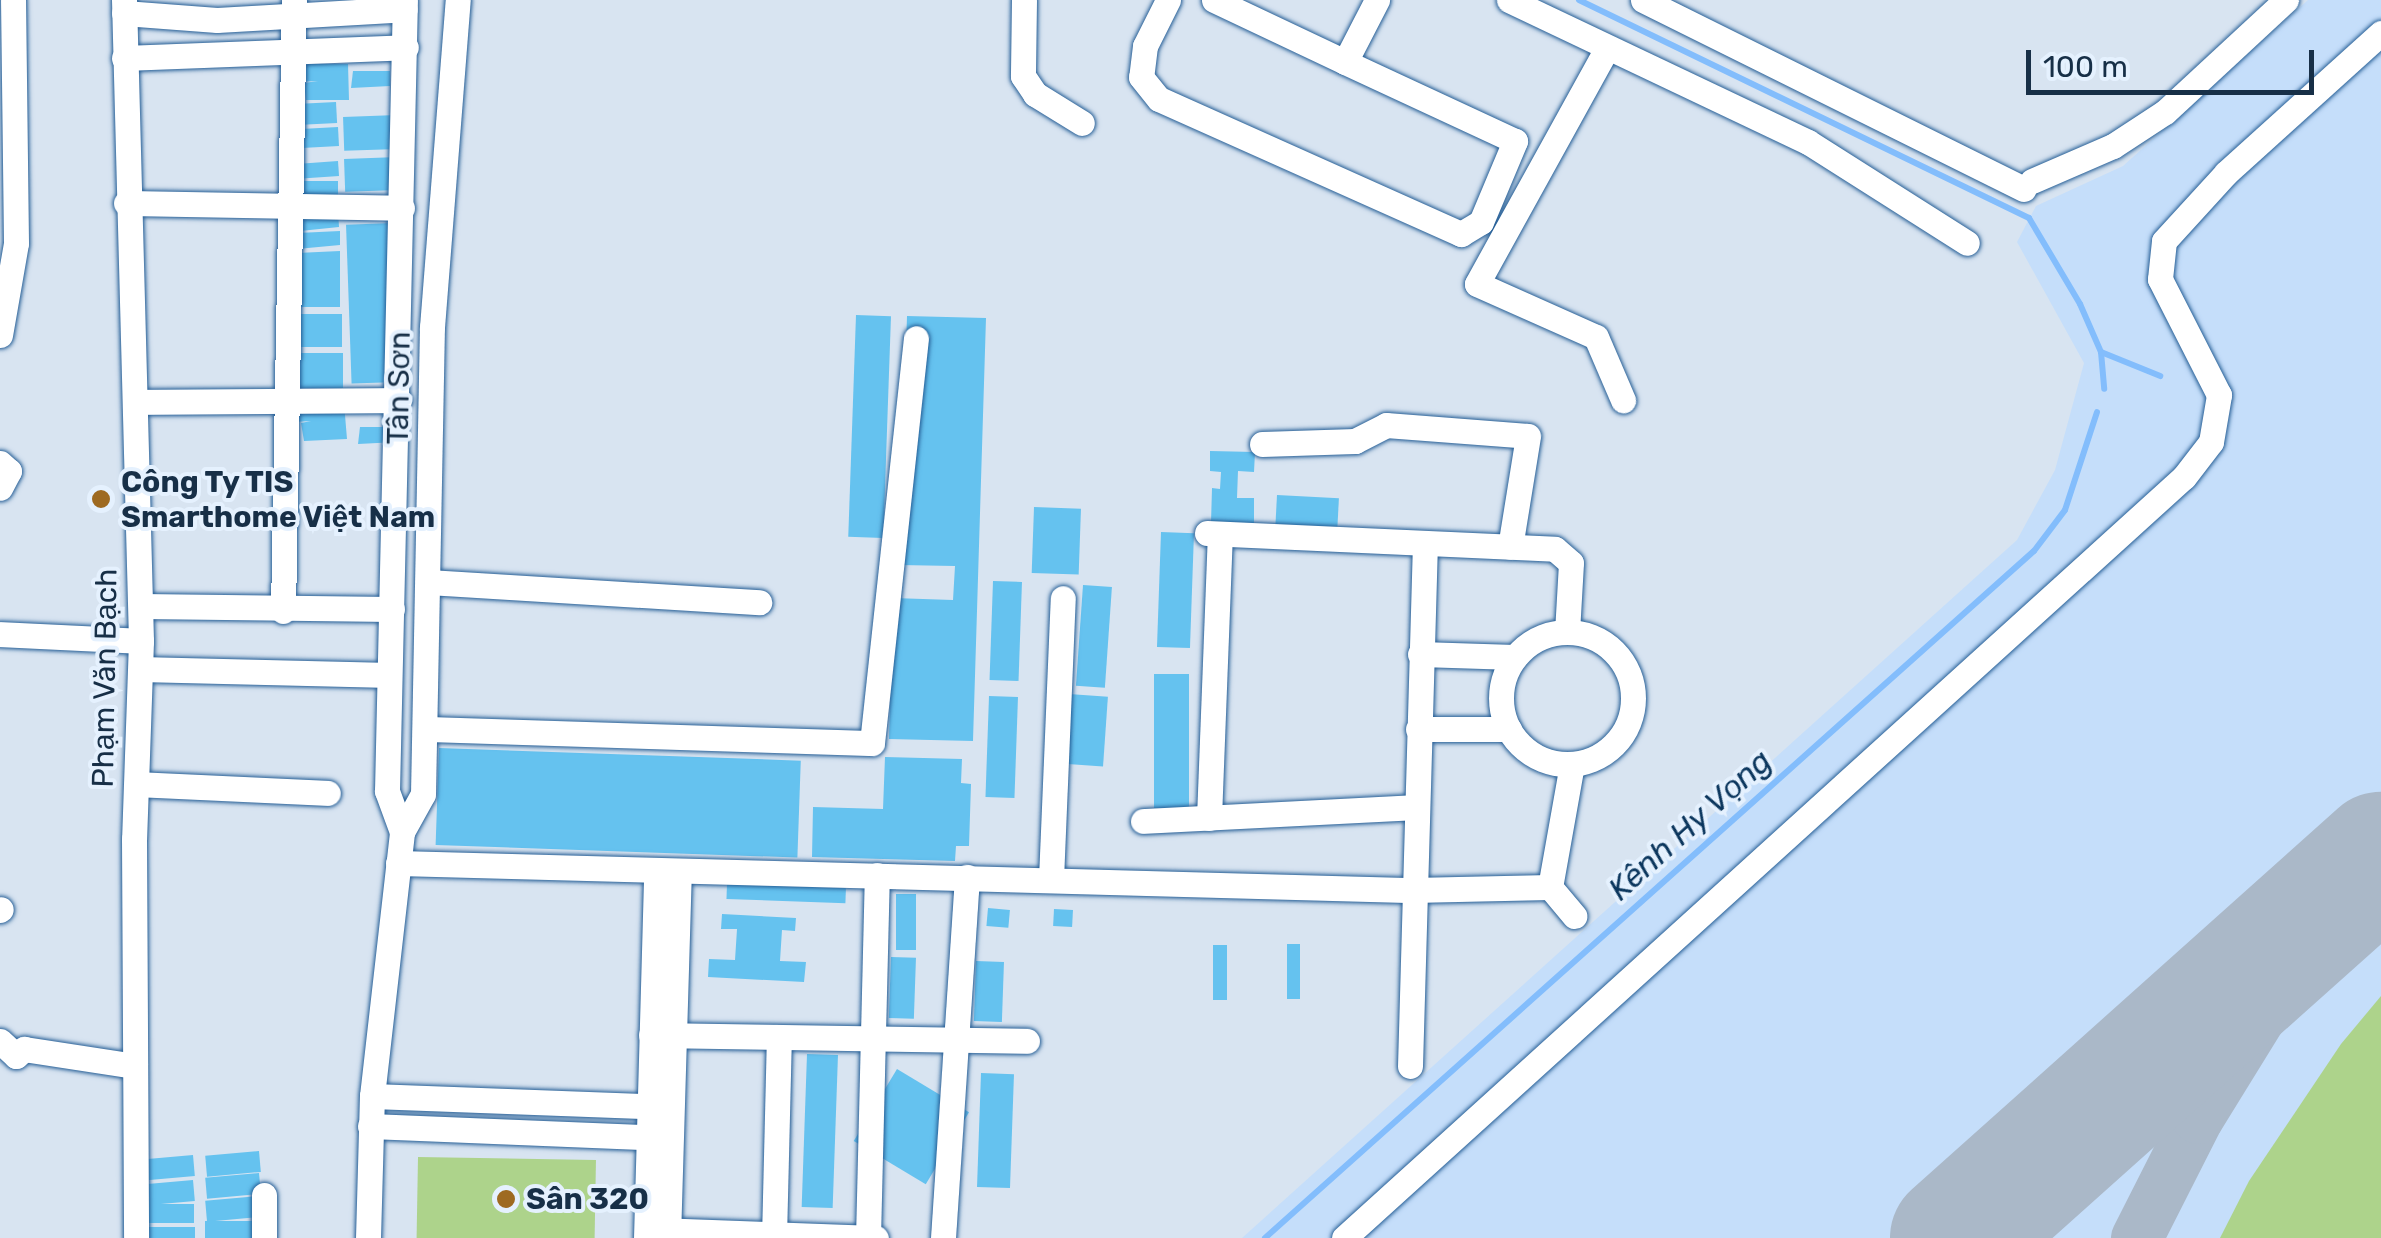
<!DOCTYPE html>
<html>
<head>
<meta charset="utf-8">
<style>
	body { margin:0 }
	#map { position:relative; width:2381px; height:1238px; overflow:hidden; background:#d8e4f1; font-family:Rubik,sans-serif }
	div>[style] { position:absolute }
	[style*='--x'] { left:calc(var(--x)*1px); top:calc(var(--y)*1px); width:calc(var(--w)*1px); rotate:calc(var(--a)*1deg) }
	.built>* { inset:0; background:#c5defa }
	.green>* { inset:0; background:#add38b; transform-origin:0 0 }
	.stream>* { height:6px; margin:-3px; padding:0 3px; transform-origin:3px; border-radius:3px; background:#83bdfc }
	.taxiway>* { height:52px; margin:-26px; padding:0 26px; transform-origin:26px; border-radius:26px; background:#aab8c8 }
	.runway>* { height:130px; margin:-65px; padding:0 65px; transform-origin:65px; border-radius:65px; background:#aab8c8 }
	.building>* { inset:0; background:#65c2ef; transform-origin:0 0 }
	.roads { filter:drop-shadow(0 0 2px #255e96) drop-shadow(0 0 2px #255e96) }
	.minor>* { height:25px; margin:-12.5px; padding:0 12.5px; transform-origin:12.5px; border-radius:12.5px; background:#fff }
	.minor>.ring { margin:-12.5px; padding:0; box-sizing:content-box; background:none; border:25px solid #fff; border-radius:50% }
	.dots>* { width:28px; height:28px; translate:-50% -50%; box-sizing:border-box; border:5px solid #e5f1fe; border-radius:50% }
	span { translate:-50% -50%; white-space:nowrap; text-align:center; line-height:1.15; -webkit-text-stroke:8px #e5f1fe; paint-order:stroke }
	.street-label { font-size:30px; color:#172f47 }
	.poi-label { font-size:30px; color:#172f47; font-weight:700 }
	.left { translate:0 -50%; text-align:left }
	.water-label { font-size:32px; color:#0b365d; font-style:italic }
	.scale { position:absolute; left:2026px; top:50px; width:288px; height:45px; box-sizing:border-box; border:5px solid #172f47; border-top:0; padding-left:12px; font-size:30px; line-height:35px; white-space:nowrap; color:#172f47; -webkit-text-stroke:8px #e5f1fe; paint-order:stroke }
</style>
</head>
<body>
<div id="map">
	<div class="built">
		<i style="clip-path:polygon(2308px 0,2381px 0,2381px 1238px,1242px 1238px,2017px 540px,2055px 470px,2084px 363px,2017px 242px,2036px 206px,2123px 166px)"></i>
	</div>
	<div class="green">
		<i style="clip-path:polygon(2381px 996px,2381px 1238px,2220px 1238px,2249px 1181px,2341px 1044px)"></i>
		<i style="left:418px;top:1157px;width:178px;height:81px;rotate:1deg"></i>
	</div>
	<div class="stream">
		<i style="--x:1579;--y:0;--w:500;--a:25.85"></i>
		<i style="--x:2029;--y:218;--w:100;--a:59.3"></i>
		<i style="--x:2080;--y:304;--w:52;--a:66.4"></i>
		<i style="--x:2101;--y:352;--w:37;--a:85"></i>
		<i style="--x:2101;--y:352;--w:64;--a:22.1"></i>
		<i style="--x:1265;--y:1238;--w:1031;--a:-41.78"></i>
		<i style="--x:2034;--y:551;--w:51;--a:-52.9"></i>
		<i style="--x:2065;--y:510;--w:103;--a:-71.9"></i>
	</div>
	<div class="taxiway">
		<i style="--x:2137;--y:1238;--w:135;--a:-63.1"></i>
		<i style="--x:2198;--y:1118;--w:135;--a:-58.3"></i>
		<i style="--x:2269;--y:1003;--w:178;--a:-50.9"></i>
	</div>
	<div class="runway">
		<i style="--x:1955;--y:1238;--w:572;--a:-41.81"></i>
	</div>
	<div class="building">
		<i style="clip-path:polygon(305px 64px,348px 64px,349px 100px,306px 100px,304px 83px,318px 81px,296px 82px)"></i>
		<i style="clip-path:polygon(353px 71px,390px 71px,390px 86px,351px 88px)"></i>
		<i style="left:336px;top:102px;width:21px;height:45px;rotate:87deg"></i>
		<i style="left:397px;top:115px;width:34px;height:54px;rotate:88deg"></i>
		<i style="left:338px;top:127px;width:19px;height:51px;rotate:87deg"></i>
		<i style="left:398px;top:157px;width:33px;height:54px;rotate:88deg"></i>
		<i style="left:338px;top:161px;width:15px;height:52px;rotate:86deg"></i>
		<i style="left:338px;top:181px;width:23px;height:46px;rotate:90deg"></i>
		<i style="clip-path:polygon(338px 210px,339px 227px,300px 231px,299px 211px)"></i>
		<i style="left:393px;top:223px;width:159px;height:47px;rotate:88deg"></i>
		<i style="clip-path:polygon(340px 231px,340px 245px,297px 249px,298px 233px)"></i>
		<i style="clip-path:polygon(340px 251px,340px 307px,291px 307px,297px 253px)"></i>
		<i style="left:342px;top:314px;width:33px;height:52px;rotate:90deg"></i>
		<i style="left:856px;top:315px;width:35px;height:222px;rotate:2deg"></i>
		<i style="clip-path:polygon(907px 316px,986px 318px,973px 741px,889px 739px,893px 598px,953px 600px,955px 566px,899px 565px)"></i>
		<i style="left:343px;top:353px;width:35px;height:49px;rotate:90deg"></i>
		<i style="clip-path:polygon(344px 403px,347px 439px,304px 441px,301px 423px,311px 421px,293px 422px,292px 404px)"></i>
		<i style="clip-path:polygon(360px 427px,397px 427px,397px 442px,358px 444px)"></i>
		<i style="clip-path:polygon(1210px 451px,1255px 452px,1254px 472px,1238px 471px,1237px 498px,1254px 498px,1254px 524px,1211px 523px,1212px 488px,1220px 489px,1221px 472px,1210px 471px)"></i>
		<i style="left:1277px;top:495px;width:62px;height:32px;rotate:3deg"></i>
		<i style="left:1034px;top:507px;width:47px;height:66px;rotate:2deg"></i>
		<i style="left:1161px;top:532px;width:33px;height:115px;rotate:2deg"></i>
		<i style="left:993px;top:581px;width:29px;height:99px;rotate:2deg"></i>
		<i style="left:1083px;top:585px;width:29px;height:101px;rotate:4deg"></i>
		<i style="left:1154px;top:674px;width:35px;height:134px"></i>
		<i style="left:1069px;top:694px;width:39px;height:70px;rotate:4deg"></i>
		<i style="left:989px;top:696px;width:29px;height:101px;rotate:2deg"></i>
		<i style="left:439px;top:748px;width:362px;height:97px;rotate:2deg"></i>
		<i style="clip-path:polygon(885px 757px,962px 759px,961px 783px,971px 784px,969px 846px,956px 846px,955px 861px,812px 857px,813px 807px,883px 809px)"></i>
		<i style="left:727px;top:884px;width:119px;height:15px;rotate:2deg"></i>
		<i style="left:896px;top:894px;width:20px;height:56px"></i>
		<i style="left:988px;top:908px;width:22px;height:18px;rotate:5deg"></i>
		<i style="left:1054px;top:909px;width:19px;height:17px;rotate:3deg"></i>
		<i style="clip-path:polygon(722px 914px,796px 918px,795px 931px,782px 930px,780px 961px,806px 962px,804px 982px,708px 977px,709px 959px,735px 960px,737px 929px,721px 929px)"></i>
		<i style="left:1287px;top:944px;width:13px;height:55px"></i>
		<i style="left:1213px;top:945px;width:14px;height:55px"></i>
		<i style="left:891px;top:957px;width:25px;height:61px;rotate:2deg"></i>
		<i style="left:976px;top:961px;width:28px;height:60px;rotate:2deg"></i>
		<i style="left:807px;top:1054px;width:31px;height:153px;rotate:2deg"></i>
		<i style="left:897px;top:1069px;width:84px;height:84px;rotate:31deg"></i>
		<i style="left:981px;top:1073px;width:33px;height:114px;rotate:2deg"></i>
		<i style="left:259px;top:1151px;width:21px;height:54px;rotate:85deg"></i>
		<i style="left:193px;top:1155px;width:21px;height:54px;rotate:85deg"></i>
		<i style="left:259px;top:1173px;width:21px;height:54px;rotate:85deg"></i>
		<i style="left:193px;top:1180px;width:21px;height:54px;rotate:85deg"></i>
		<i style="left:259px;top:1196px;width:21px;height:54px;rotate:85deg"></i>
		<i style="left:140px;top:1204px;width:54px;height:19px"></i>
		<i style="left:205px;top:1221px;width:55px;height:17px"></i>
		<i style="left:141px;top:1227px;width:54px;height:11px"></i>
	</div>
	<div class="roads">
		<div class="minor">
			<i style="--x:124;--y:0;--w:641;--a:88.48"></i>
			<i style="--x:141;--y:641;--w:198;--a:92"></i>
			<i style="--x:134;--y:839;--w:399;--a:89.7"></i>
			<i style="--x:1024;--y:0;--w:76;--a:90.8"></i>
			<i style="--x:1023;--y:76;--w:22;--a:56"></i>
			<i style="--x:1035;--y:94;--w:55;--a:31.7"></i>
			<i style="--x:1168;--y:0;--w:51;--a:116.6"></i>
			<i style="--x:1145;--y:46;--w:31;--a:97"></i>
			<i style="--x:1141;--y:77;--w:28;--a:51"></i>
			<i style="--x:1159;--y:99;--w:331;--a:24.1"></i>
			<i style="--x:1461;--y:234;--w:23;--a:-31"></i>
			<i style="--x:1481;--y:222;--w:88;--a:-67.2"></i>
			<i style="--x:1515;--y:141;--w:187;--a:-155.1"></i>
			<i style="--x:1345;--y:62;--w:70;--a:-62.7"></i>
			<i style="--x:1214;--y:0;--w:145;--a:25.3"></i>
			<i style="--x:1509;--y:0;--w:331;--a:25.4"></i>
			<i style="--x:1808;--y:142;--w:188;--a:32.4"></i>
			<i style="--x:1643;--y:0;--w:425;--a:26.4"></i>
			<i style="--x:124;--y:13;--w:93;--a:4.3"></i>
			<i style="--x:217;--y:20;--w:188;--a:-3.3"></i>
			<i style="--x:1606;--y:50;--w:267;--a:118.9"></i>
			<i style="--x:1477;--y:284;--w:130;--a:24"></i>
			<i style="--x:1596;--y:337;--w:69;--a:66.8"></i>
			<i style="--x:124;--y:58;--w:282;--a:-2.2"></i>
			<i style="--x:2032;--y:181;--w:88;--a:-23.4"></i>
			<i style="--x:2113;--y:146;--w:62;--a:-33.2"></i>
			<i style="--x:2165;--y:112;--w:165;--a:-42.8"></i>
			<i style="--x:126;--y:203;--w:276;--a:1"></i>
			<i style="--x:0;--y:335;--w:93;--a:-80.1"></i>
			<i style="--x:16;--y:243;--w:243;--a:-90.7"></i>
			<i style="--x:135;--y:402;--w:264;--a:-0.4"></i>
			<i style="--x:1262;--y:444;--w:93;--a:-1.8"></i>
			<i style="--x:1355;--y:441;--w:35;--a:-27"></i>
			<i style="--x:1386;--y:425;--w:142;--a:4.4"></i>
			<i style="--x:1528;--y:436;--w:112;--a:99.2"></i>
			<i style="--x:0;--y:463;--w:12;--a:42"></i>
			<i style="--x:9;--y:471;--w:19;--a:118"></i>
			<i style="--x:1207;--y:533;--w:348;--a:2.6"></i>
			<i style="--x:1555;--y:549;--w:21;--a:41"></i>
			<i style="--x:1571;--y:563;--w:69;--a:93.3"></i>
			<i style="--x:428;--y:582;--w:332;--a:3.5"></i>
			<i style="--x:141;--y:606;--w:251;--a:0.7"></i>
			<i style="--x:283;--y:611;--w:611;--a:-88.97"></i>
			<i class="ring" style="left:1501px;top:632px;width:107px;height:107px"></i>
			<i style="--x:0;--y:634;--w:141;--a:2.8"></i>
			<i style="--x:1420;--y:654;--w:95;--a:1.8"></i>
			<i style="--x:141;--y:669;--w:248;--a:1.4"></i>
			<i style="--x:425;--y:729;--w:447;--a:1.8"></i>
			<i style="--x:872;--y:743;--w:407;--a:-83.8"></i>
			<i style="--x:1418;--y:729;--w:91;--a:0"></i>
			<i style="--x:1572;--y:764;--w:125;--a:100.1"></i>
			<i style="--x:1550;--y:887;--w:38;--a:50"></i>
			<i style="--x:137;--y:784;--w:191;--a:2.7"></i>
			<i style="--x:1209;--y:818;--w:284;--a:-87.8"></i>
			<i style="--x:1143;--y:821;--w:272;--a:-2.9"></i>
			<i style="--x:402;--y:832;--w:44;--a:-110.1"></i>
			<i style="--x:387;--y:791;--w:791;--a:-88.7"></i>
			<i style="--x:398;--y:863;--w:1014;--a:1.53"></i>
			<i style="--x:1412;--y:890;--w:138;--a:-1.2"></i>
			<i style="--x:1051;--y:879;--w:281;--a:-87.6"></i>
			<i style="--x:0;--y:910;--w:1;--a:-45"></i>
			<i style="--x:651;--y:1035;--w:376;--a:0.9"></i>
			<i style="--x:0;--y:1041;--w:22;--a:43"></i>
			<i style="--x:16;--y:1056;--w:11;--a:-41"></i>
			<i style="--x:24;--y:1049;--w:112;--a:8.7"></i>
			<i style="--x:1410;--y:1066;--w:523;--a:-88.36"></i>
			<i style="--x:372;--y:1096;--w:277;--a:2.1"></i>
			<i style="--x:370;--y:1126;--w:278;--a:2.3"></i>
			<i style="--x:656;--y:1230;--w:220;--a:2.1"></i>
			<i style="--x:264;--y:1238;--w:43;--a:-90"></i>
			<i style="--x:368;--y:1238;--w:142;--a:-88.4"></i>
			<i style="--x:372;--y:1096;--w:266;--a:-83.5"></i>
			<i style="--x:402;--y:832;--w:43;--a:-61.1"></i>
			<i style="--x:423;--y:794;--w:467;--a:-88.9"></i>
			<i style="--x:432;--y:327;--w:328;--a:-85.5"></i>
			<i style="--x:646;--y:1238;--w:367;--a:-88.4"></i>
			<i style="--x:668;--y:1238;--w:366;--a:-88.3"></i>
			<i style="--x:774;--y:1238;--w:201;--a:-88.6"></i>
			<i style="--x:868;--y:1238;--w:363;--a:-88.6"></i>
			<i style="--x:943;--y:1238;--w:362;--a:-86.2"></i>
			<i style="--x:1344;--y:1238;--w:1133;--a:-42.18"></i>
			<i style="--x:2184;--y:477;--w:44;--a:-52.4"></i>
			<i style="--x:2211;--y:442;--w:48;--a:-80.3"></i>
			<i style="--x:2219;--y:395;--w:130;--a:-117"></i>
			<i style="--x:2160;--y:279;--w:38;--a:-84"></i>
			<i style="--x:2164;--y:241;--w:92;--a:-47.6"></i>
			<i style="--x:2226;--y:173;--w:209;--a:-42.1"></i>
		</div>
	</div>
	<div class="dots">
		<i style="left:101px;top:499px;background:#9e6a21"></i>
		<i style="left:506px;top:1199px;background:#9e6a21"></i>
	</div>
	<div class="street-label">
		<span style="left:399px;top:388px;rotate:-89deg">Tân Sơn</span>
		<span style="left:105px;top:678px;rotate:-89deg">Phạm Văn Bạch</span>
	</div>
	<div class="poi-label">
		<span class="left" style="left:121px;top:499px">Công Ty TIS<br>Smarthome Việt Nam</span>
		<span class="left" style="left:526px;top:1199px">Sân 320</span>
	</div>
	<div class="water-label">
		<span style="left:1690px;top:825px;rotate:-42deg">Kênh Hy Vọng</span>
	</div>
	<div class="scale">100 m</div>
</div>
</body>
</html>
